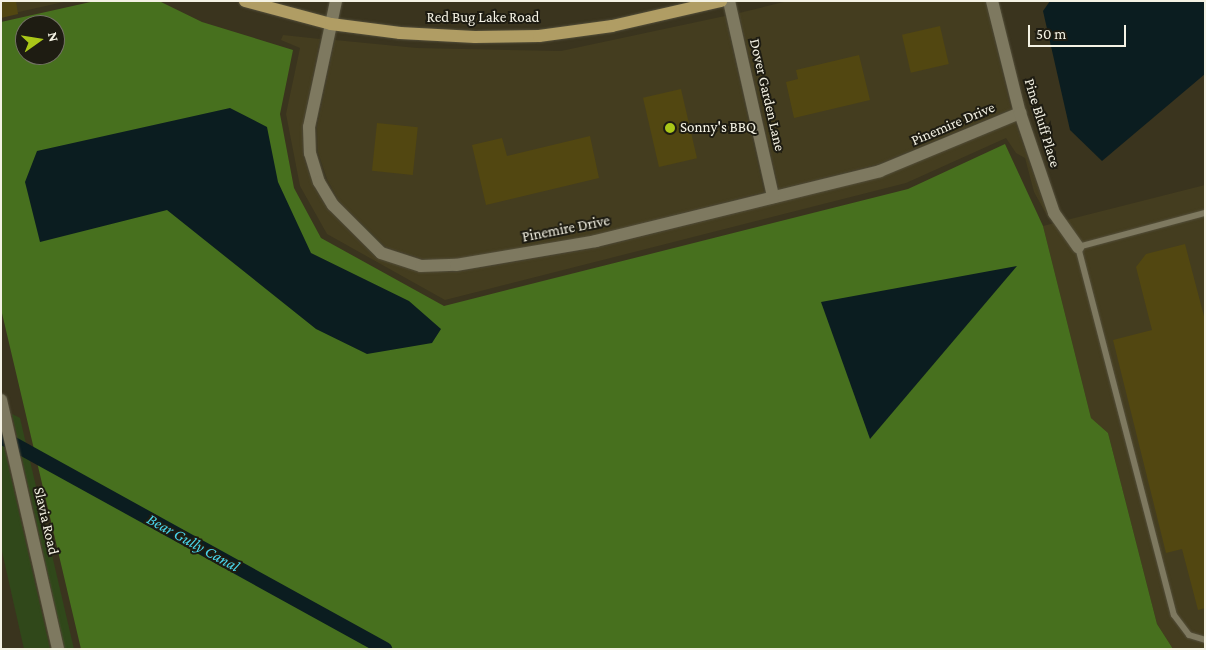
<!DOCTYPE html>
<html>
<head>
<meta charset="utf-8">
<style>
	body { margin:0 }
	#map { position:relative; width:1206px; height:650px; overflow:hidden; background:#3a341e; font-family:"Crimson Pro",serif }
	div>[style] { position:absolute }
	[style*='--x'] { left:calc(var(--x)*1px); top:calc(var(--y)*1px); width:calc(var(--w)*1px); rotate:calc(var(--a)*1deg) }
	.built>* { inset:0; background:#443d1f }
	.green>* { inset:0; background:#30481a }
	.forest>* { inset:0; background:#47701e }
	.water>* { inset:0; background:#0b1d20 }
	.canal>* { height:14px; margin:-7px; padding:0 7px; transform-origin:7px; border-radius:7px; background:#0b1d20 }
	.building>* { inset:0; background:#524711; transform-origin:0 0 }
	.roads { filter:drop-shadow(0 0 1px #544f3b) drop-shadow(0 0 1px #544f3b) }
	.service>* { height:6px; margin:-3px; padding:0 3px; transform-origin:3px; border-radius:3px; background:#7e7960 }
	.minor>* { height:12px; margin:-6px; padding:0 6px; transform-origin:6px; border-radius:6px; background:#7e7960 }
	.tertiary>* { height:12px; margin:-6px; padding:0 6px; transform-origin:6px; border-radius:6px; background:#7e7960 }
	.primary>* { height:12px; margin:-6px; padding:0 6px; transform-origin:6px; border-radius:6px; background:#b09d64 }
	.dots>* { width:14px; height:14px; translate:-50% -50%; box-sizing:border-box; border:2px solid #1e1c12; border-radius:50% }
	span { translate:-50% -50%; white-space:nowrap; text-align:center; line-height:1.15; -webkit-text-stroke:4px #1e1c12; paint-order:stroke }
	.street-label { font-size:15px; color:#f4f2e4 }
	.poi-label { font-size:15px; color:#f4f2e4 }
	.left { translate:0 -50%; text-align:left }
	.water-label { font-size:16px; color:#4ad5eb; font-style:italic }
	.frame { position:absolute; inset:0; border:2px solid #f4f2e4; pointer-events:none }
	.north { position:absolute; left:15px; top:15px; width:50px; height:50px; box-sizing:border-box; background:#1e1c12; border:1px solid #747266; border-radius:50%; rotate:77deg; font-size:14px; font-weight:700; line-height:20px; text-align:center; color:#f4f2e4 }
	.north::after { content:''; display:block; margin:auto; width:18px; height:22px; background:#aac718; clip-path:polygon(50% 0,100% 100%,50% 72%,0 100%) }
	.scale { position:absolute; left:1028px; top:25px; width:98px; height:22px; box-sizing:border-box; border:2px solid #f4f2e4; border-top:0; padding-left:6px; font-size:15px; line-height:18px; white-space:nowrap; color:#f4f2e4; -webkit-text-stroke:4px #1e1c12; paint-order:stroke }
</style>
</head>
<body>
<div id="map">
	<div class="built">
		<i style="clip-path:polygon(1px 1px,68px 1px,1px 16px)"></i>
		<i style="clip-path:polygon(788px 1px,985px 1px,1011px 109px,878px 164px,779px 189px,739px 13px)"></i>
		<i style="clip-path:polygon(725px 16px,764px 192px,595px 235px,456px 259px,423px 259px,386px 247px,339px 201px,327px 179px,318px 152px,317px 127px,335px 40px,417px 48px,561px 51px)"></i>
		<i style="clip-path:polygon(283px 35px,320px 39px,302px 128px,303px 156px,313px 186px,327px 209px,376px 258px,418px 272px,457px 272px,597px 248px,881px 177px,1015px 122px,1049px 219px,1034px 192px,1025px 158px,1016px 153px,1006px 138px,906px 183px,445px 300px,327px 234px,300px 186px,286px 114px,300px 48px,281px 40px)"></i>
		<i style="clip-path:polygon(1205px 185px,1205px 649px,1173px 649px,1157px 624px,1108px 433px,1091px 418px,1043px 226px)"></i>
	</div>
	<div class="green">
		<i style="clip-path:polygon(12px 414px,20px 418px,74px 649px,65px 649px)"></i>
		<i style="clip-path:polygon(1px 434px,50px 649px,24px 649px,1px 547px)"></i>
	</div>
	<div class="forest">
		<i style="clip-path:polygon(evenodd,95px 1px,159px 1px,202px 22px,293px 50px,280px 114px,294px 188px,321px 238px,444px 306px,908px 189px,1005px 144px,1043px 226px,1091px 418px,1108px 433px,1157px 624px,1173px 649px,81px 649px,1px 309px,1px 22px,95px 1px,25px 25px,55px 25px,55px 55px,25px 55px,25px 25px)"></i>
	</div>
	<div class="water">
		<i style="clip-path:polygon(1050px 1px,1205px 1px,1205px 74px,1102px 161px,1070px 130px,1043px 11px)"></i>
		<i style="clip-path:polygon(230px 108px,267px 127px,278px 182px,311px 253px,409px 301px,441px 329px,432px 343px,367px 354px,316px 329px,167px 210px,40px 242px,25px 182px,37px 151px)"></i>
		<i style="clip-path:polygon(1017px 266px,870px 439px,821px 302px)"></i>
	</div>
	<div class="canal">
		<i style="--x:1;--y:437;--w:439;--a:28.9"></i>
	</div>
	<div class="building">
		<i style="clip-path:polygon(1px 1px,16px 1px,18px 14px,1px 18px)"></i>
		<i style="left:940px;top:26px;width:39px;height:39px;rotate:77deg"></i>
		<i style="clip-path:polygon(859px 55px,870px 100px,794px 118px,786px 82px,798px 79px,796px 70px)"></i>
		<i style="left:681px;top:89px;width:71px;height:39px;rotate:77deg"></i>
		<i style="left:377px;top:123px;width:41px;height:48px;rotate:6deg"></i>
		<i style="clip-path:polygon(590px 136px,599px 178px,486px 205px,472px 145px,502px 138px,507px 156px)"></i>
		<i style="clip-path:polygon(1185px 244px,1205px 320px,1205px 608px,1198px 610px,1182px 549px,1166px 553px,1113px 340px,1152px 330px,1136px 267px,1146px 254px)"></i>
	</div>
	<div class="roads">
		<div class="service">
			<i style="--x:1205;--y:213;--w:131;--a:165"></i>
			<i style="--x:1078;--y:247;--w:380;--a:75.4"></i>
			<i style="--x:1174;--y:615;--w:25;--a:53"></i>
			<i style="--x:1189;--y:635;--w:17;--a:17"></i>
		</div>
		<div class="minor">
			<i style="--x:336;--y:1;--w:129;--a:102.1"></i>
			<i style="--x:309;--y:127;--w:26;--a:88"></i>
			<i style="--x:310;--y:153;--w:30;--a:73"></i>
			<i style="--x:319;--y:182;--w:27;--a:59"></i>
			<i style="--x:333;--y:205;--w:68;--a:45"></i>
			<i style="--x:381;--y:253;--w:42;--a:18"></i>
			<i style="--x:421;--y:266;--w:35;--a:-2"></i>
			<i style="--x:456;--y:265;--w:142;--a:-9.7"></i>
			<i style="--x:596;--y:241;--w:292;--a:-13.8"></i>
			<i style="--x:880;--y:171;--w:152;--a:-22.5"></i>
			<i style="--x:729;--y:1;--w:201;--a:77.3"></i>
			<i style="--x:992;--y:1;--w:115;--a:76"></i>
			<i style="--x:1020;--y:113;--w:106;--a:71.2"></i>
			<i style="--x:1054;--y:213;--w:42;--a:54.8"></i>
		</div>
		<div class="tertiary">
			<i style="--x:1;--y:400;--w:255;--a:77.1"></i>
		</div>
		<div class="primary">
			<i style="--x:245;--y:1;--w:89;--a:15"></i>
			<i style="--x:331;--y:24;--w:70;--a:7.4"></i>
			<i style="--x:400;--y:33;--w:75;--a:3.1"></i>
			<i style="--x:475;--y:37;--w:64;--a:-0.9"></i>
			<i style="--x:539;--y:36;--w:74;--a:-7.8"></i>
			<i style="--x:612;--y:26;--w:112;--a:-12.9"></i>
		</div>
	</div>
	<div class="dots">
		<i style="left:670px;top:128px;background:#aac718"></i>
	</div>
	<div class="street-label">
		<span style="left:483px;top:18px">Red Bug Lake Road</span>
		<span style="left:767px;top:95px;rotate:77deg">Dover Garden Lane</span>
		<span style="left:1042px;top:123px;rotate:73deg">Pine Bluff Place</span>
		<span style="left:953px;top:124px;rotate:-23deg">Pinemire Drive</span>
		<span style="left:566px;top:229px;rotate:-11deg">Pinemire Drive</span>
		<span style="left:46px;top:521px;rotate:77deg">Slavia Road</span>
	</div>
	<div class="poi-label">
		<span class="left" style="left:680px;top:128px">Sonny's BBQ</span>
	</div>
	<div class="water-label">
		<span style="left:193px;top:543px;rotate:29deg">Bear Gully Canal</span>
	</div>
	<div class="frame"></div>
	<div class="north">N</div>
	<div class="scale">50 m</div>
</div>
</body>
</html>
